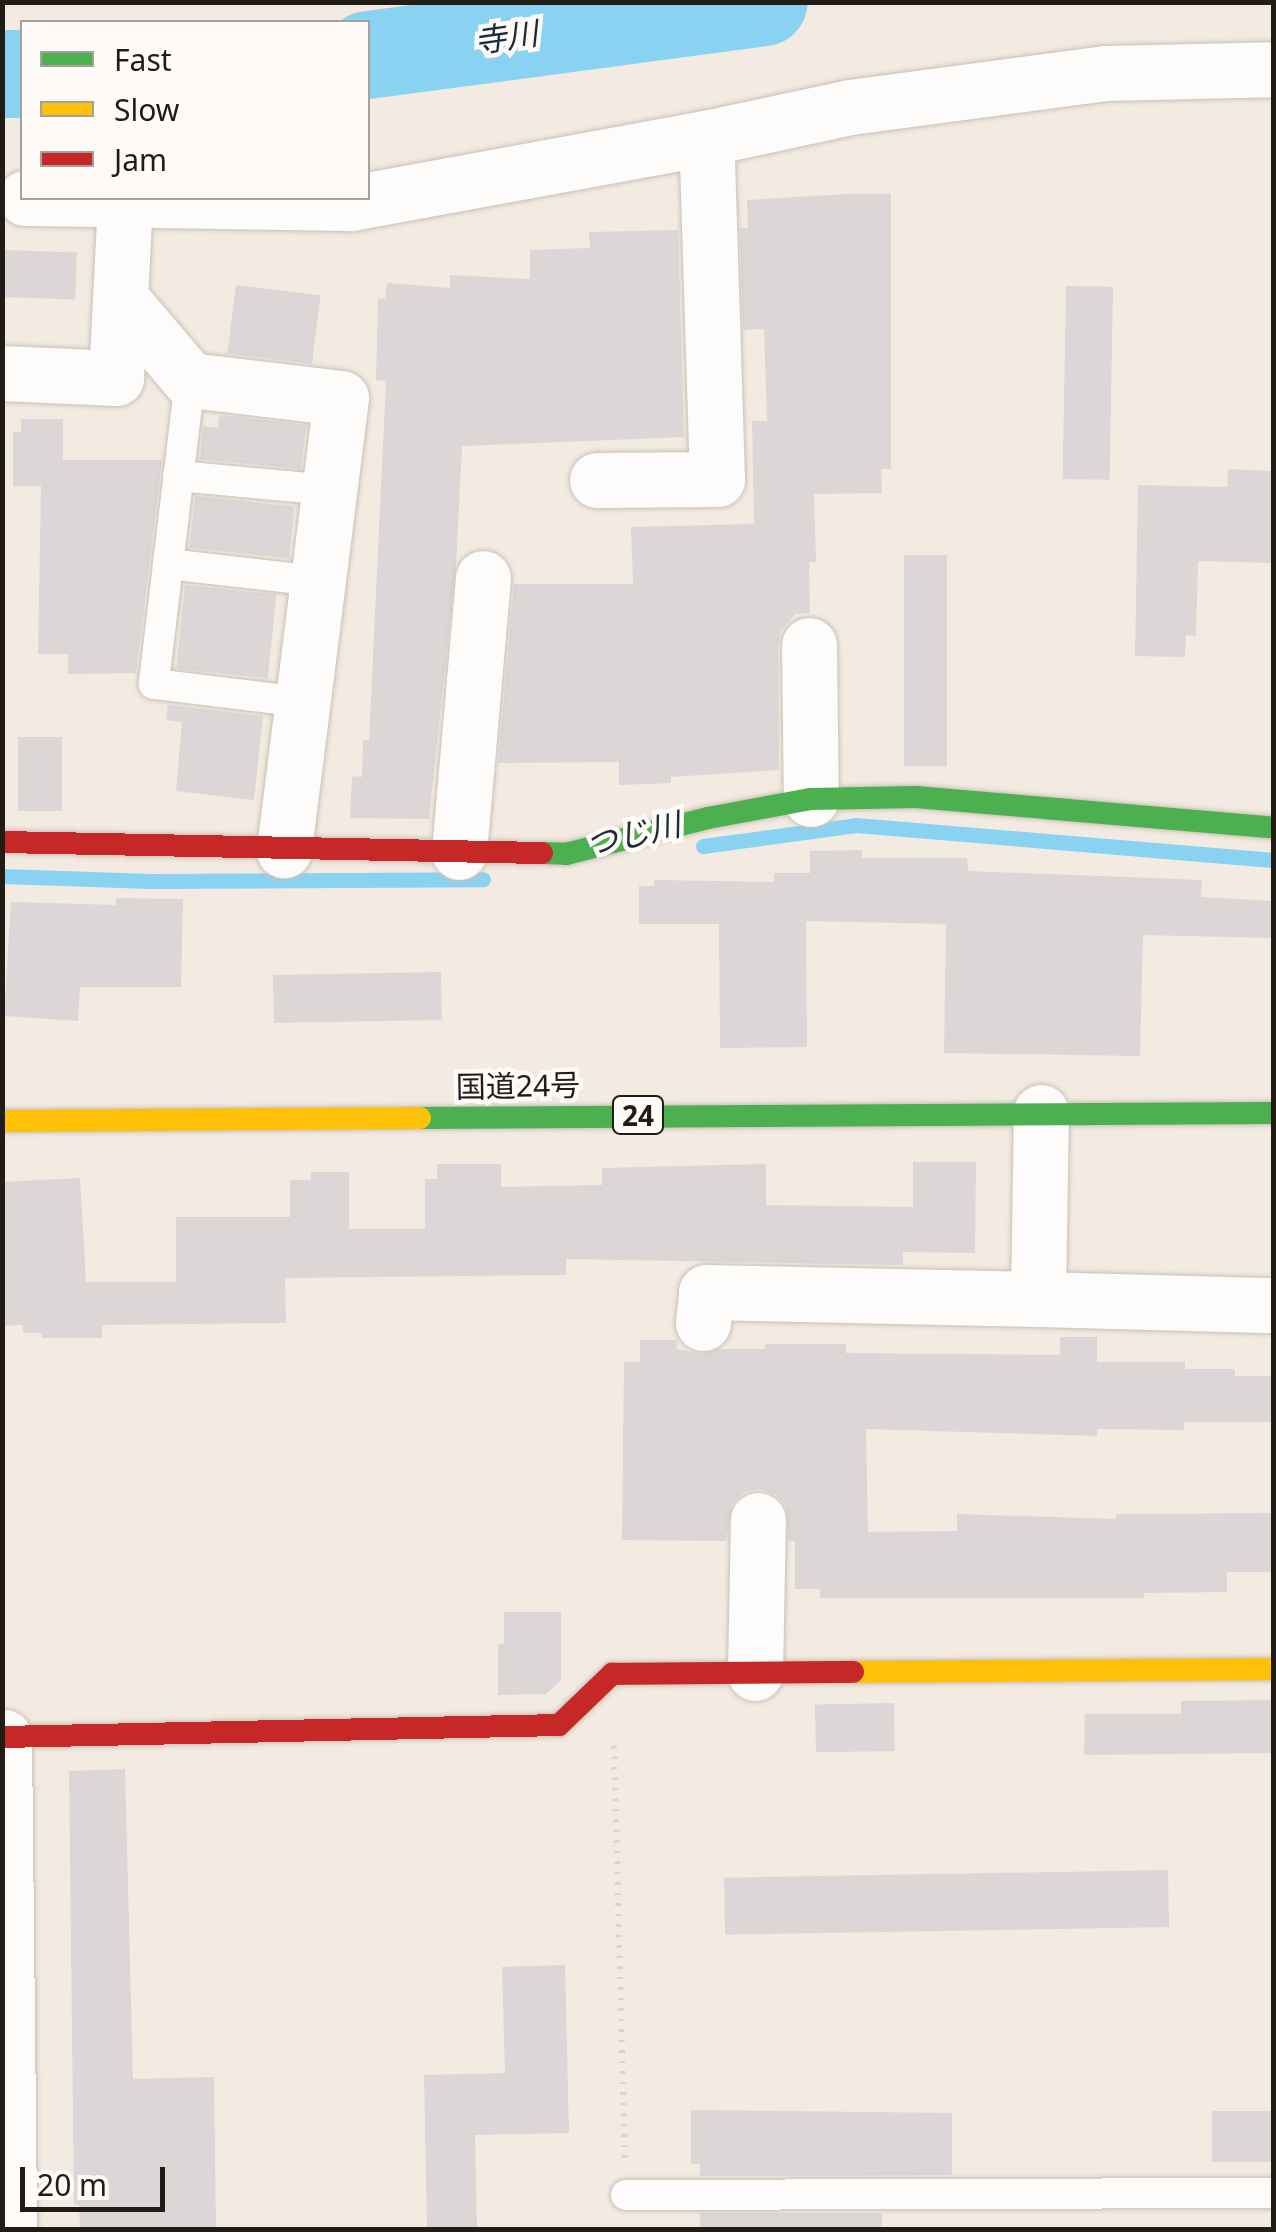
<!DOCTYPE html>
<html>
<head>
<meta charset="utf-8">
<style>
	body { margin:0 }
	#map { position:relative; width:1276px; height:2232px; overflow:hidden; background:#f3eae1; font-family:"Noto Sans","Noto Sans JP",sans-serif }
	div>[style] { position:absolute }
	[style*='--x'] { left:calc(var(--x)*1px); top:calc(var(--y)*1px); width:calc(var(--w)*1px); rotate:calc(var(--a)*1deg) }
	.stream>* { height:15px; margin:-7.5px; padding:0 7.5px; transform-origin:7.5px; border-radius:7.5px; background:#89d2f2 }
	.river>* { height:88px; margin:-44px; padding:0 44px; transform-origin:44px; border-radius:44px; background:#89d2f2 }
	.building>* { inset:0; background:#dbd7d6; transform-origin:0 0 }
	.path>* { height:6px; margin-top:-3px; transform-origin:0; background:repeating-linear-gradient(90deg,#d7d5d2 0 2.5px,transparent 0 10.5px) }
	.roads { filter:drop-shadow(0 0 2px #c8c1b9) drop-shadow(0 0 2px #c8c1b9) }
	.lane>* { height:30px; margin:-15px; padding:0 15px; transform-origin:15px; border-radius:15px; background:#fdfcfa }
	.street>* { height:55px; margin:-27.5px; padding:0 27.5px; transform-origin:27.5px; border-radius:27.5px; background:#fdfcfa }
	.fast>* { height:22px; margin:-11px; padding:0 11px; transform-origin:11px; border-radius:11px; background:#4caf50 }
	.slow>* { height:22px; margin:-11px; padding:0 11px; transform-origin:11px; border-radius:11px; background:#ffc107 }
	.jam>* { height:22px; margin:-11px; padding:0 11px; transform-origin:11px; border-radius:11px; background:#c62828 }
	span { translate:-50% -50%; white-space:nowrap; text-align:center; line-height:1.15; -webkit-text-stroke:9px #fdfaf7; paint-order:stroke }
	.shield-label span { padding:2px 8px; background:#fdfaf7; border:2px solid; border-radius:8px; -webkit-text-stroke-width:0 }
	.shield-label { font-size:28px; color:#211c16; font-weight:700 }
	.street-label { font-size:30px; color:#211c16 }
	.water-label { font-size:32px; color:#1a2c36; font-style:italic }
	.frame { position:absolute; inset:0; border:5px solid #211c16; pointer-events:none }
	.legend { position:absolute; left:20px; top:20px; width:350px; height:180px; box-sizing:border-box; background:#fdfaf7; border:2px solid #a5a19d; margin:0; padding:12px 18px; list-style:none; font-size:30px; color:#211c16 }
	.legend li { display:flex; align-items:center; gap:20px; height:50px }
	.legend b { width:50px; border:2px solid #a5a19d }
	.scale { position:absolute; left:20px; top:2167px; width:145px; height:45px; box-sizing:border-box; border:5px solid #211c16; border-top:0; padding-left:12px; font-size:30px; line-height:35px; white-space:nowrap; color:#211c16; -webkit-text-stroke:8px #fdfaf7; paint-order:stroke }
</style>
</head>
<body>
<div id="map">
	<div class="stream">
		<i style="--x:703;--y:846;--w:154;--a:-7.8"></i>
		<i style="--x:856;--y:825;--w:419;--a:4.8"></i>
		<i style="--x:2;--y:876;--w:148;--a:1.9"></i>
		<i style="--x:150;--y:881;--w:333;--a:-0.3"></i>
	</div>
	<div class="river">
		<i style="--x:368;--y:55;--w:399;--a:-7.6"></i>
		<i style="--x:2;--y:74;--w:20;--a:0"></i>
	</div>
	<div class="building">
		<i style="clip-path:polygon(847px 194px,891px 194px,891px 469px,881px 469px,882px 493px,814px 494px,816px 562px,809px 562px,810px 613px,795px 614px,781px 631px,778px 645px,779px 770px,671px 777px,671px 783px,619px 785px,619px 762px,498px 763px,514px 584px,633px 584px,631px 527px,754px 524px,752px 421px,767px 421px,764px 329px,743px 330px,740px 228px,748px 228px,747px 200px)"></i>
		<i style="clip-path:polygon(678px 230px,684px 437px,462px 446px,456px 565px,429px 819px,350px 818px,352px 776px,362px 777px,363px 740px,369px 740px,386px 381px,376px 380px,378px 298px,385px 299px,387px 283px,450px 288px,450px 275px,530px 279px,530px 250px,590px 248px,589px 232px)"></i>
		<i style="left:2px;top:250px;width:75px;height:47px;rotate:2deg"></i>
		<i style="left:236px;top:285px;width:85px;height:69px;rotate:7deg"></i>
		<i style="left:1066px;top:286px;width:47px;height:193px;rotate:1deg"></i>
		<i style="clip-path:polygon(231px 416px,306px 425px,301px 469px,200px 459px,203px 426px,218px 428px,219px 417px)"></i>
		<i style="clip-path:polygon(21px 419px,63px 419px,63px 460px,162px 460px,136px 673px,68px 674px,68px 654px,38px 654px,41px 486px,13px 486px,13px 432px,21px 432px)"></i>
		<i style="clip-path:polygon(1228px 469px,1274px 471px,1274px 563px,1198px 561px,1196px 636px,1186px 635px,1185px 657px,1135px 656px,1138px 485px,1227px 487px)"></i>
		<i style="left:195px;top:496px;width:100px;height:52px;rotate:6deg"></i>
		<i style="left:904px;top:555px;width:43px;height:211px"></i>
		<i style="left:185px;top:585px;width:92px;height:84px;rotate:6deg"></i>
		<i style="clip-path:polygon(168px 705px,263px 716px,254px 800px,176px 791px,182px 722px,166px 720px)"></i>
		<i style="left:18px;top:737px;width:44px;height:74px"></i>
		<i style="clip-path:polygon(862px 850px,862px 858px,967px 858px,968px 871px,1202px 880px,1201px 897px,1274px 901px,1272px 938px,1143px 935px,1140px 1056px,944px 1053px,946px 924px,806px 921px,807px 1047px,720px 1048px,719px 924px,639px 924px,639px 886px,654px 886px,654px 880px,774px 882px,774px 873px,810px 873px,810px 851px)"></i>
		<i style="clip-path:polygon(116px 898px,183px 899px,181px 987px,80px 987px,78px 1021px,4px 1016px,11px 902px,116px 905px)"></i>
		<i style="left:441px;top:972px;width:48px;height:168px;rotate:89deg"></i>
		<i style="clip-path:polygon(913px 1162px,976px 1162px,975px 1253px,903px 1252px,903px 1265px,566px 1259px,566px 1275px,285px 1278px,286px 1323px,102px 1325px,102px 1338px,42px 1338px,42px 1333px,23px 1333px,23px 1325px,2px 1326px,2px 1182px,80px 1178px,86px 1282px,176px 1282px,176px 1217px,290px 1217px,290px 1180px,311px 1180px,311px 1172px,349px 1172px,349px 1229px,425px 1229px,425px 1179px,437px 1179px,437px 1164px,501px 1164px,501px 1187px,602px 1185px,602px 1168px,766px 1164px,766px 1205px,913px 1207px)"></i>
		<i style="clip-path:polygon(1060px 1337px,1097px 1337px,1097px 1362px,1185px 1362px,1185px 1369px,1235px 1369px,1235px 1376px,1274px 1376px,1274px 1422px,1184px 1422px,1184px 1430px,1097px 1429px,1097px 1436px,866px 1429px,868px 1532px,957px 1531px,957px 1514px,1116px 1519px,1116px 1514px,1274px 1513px,1274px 1572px,1227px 1572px,1227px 1592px,1144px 1593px,1144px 1598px,820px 1598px,820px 1589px,795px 1589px,795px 1541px,789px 1541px,786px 1506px,775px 1494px,760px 1489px,744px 1492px,732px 1503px,726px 1541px,622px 1540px,624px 1362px,640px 1362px,640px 1340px,677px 1340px,677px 1349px,701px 1354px,719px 1349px,765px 1349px,765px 1344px,846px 1344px,846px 1353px,1060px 1355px)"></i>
		<i style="clip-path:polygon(504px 1612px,561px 1612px,561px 1680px,546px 1694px,498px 1695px,498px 1644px,504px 1644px)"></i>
		<i style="clip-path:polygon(1274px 1700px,1274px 1753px,1084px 1755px,1085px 1714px,1181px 1714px,1181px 1701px)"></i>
		<i style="left:894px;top:1703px;width:48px;height:79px;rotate:89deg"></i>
		<i style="clip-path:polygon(125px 1769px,133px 2079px,214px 2077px,216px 2230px,80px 2230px,79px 2205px,74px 2205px,69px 1771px)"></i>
		<i style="left:1168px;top:1870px;width:57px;height:444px;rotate:89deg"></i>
		<i style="clip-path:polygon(565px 1965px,569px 2133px,475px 2135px,477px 2230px,427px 2230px,424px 2075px,505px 2073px,502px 1967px)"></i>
		<i style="clip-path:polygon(691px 2110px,952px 2113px,952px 2175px,700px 2176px,700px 2164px,691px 2164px)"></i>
		<i style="left:1212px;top:2111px;width:62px;height:51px"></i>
		<i style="left:882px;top:2213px;width:17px;height:182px;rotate:90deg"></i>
	</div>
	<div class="path">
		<i style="--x:614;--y:1746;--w:412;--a:88.5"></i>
	</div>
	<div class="roads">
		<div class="lane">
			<i style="--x:190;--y:380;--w:306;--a:96.8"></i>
			<i style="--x:154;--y:684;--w:150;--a:6.9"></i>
			<i style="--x:178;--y:476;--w:152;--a:5.3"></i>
			<i style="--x:168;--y:564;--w:151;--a:6.5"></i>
			<i style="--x:626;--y:2195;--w:648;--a:-0.18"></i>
		</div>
		<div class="street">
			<i style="--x:25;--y:198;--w:326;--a:0.9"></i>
			<i style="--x:351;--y:203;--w:361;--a:-10.4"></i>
			<i style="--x:706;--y:138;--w:147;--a:-12.1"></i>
			<i style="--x:850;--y:107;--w:256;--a:-7.6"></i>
			<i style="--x:1104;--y:73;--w:170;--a:-1.3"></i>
			<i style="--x:121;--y:299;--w:106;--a:49.6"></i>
			<i style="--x:190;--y:380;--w:152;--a:6.8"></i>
			<i style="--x:341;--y:398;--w:456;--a:97.2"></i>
			<i style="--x:2;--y:373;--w:114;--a:2.5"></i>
			<i style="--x:116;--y:378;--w:178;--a:-87.1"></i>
			<i style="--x:597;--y:480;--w:120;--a:-0.5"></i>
			<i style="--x:717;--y:479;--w:341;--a:-91.8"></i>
			<i style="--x:809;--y:645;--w:154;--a:89.3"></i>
			<i style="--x:459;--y:852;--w:275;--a:-85"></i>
			<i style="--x:1038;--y:1299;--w:236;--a:1.5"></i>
			<i style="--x:703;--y:1323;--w:31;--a:-84"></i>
			<i style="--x:706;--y:1292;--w:332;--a:1.2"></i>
			<i style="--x:1038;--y:1299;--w:187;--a:-89.1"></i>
			<i style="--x:755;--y:1673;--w:153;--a:-88.9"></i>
			<i style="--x:4;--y:1737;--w:493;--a:89.4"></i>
		</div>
		<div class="fast">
			<i style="--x:542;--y:853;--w:24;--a:2"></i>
			<i style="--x:566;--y:854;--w:146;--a:-14.2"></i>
			<i style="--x:708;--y:818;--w:105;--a:-10.5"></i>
			<i style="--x:811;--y:799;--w:105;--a:-1.1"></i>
			<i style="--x:916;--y:797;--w:359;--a:4.9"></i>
			<i style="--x:420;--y:1118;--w:854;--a:-0.34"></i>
		</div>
		<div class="slow">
			<i style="--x:2;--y:1121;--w:418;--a:-0.4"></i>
			<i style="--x:853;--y:1672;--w:421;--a:-0.4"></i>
		</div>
		<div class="jam">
			<i style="--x:2;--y:842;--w:540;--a:1.17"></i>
			<i style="--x:2;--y:1737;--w:557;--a:-1.23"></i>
			<i style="--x:559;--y:1725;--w:74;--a:-43.9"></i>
			<i style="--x:612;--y:1674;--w:241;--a:-0.5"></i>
		</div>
	</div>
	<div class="shield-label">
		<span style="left:638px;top:1115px">24</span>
	</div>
	<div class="street-label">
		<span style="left:518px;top:1086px;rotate:-1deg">国道24号</span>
	</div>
	<div class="water-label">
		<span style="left:506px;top:37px;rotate:-8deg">寺川</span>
		<span style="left:633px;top:834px;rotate:-13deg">つじ川</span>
	</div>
	<div class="frame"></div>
	<ul class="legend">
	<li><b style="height:12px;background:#4caf50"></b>Fast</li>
	<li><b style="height:12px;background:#ffc107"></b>Slow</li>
	<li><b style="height:12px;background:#c62828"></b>Jam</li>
	</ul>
	<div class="scale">20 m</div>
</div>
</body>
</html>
